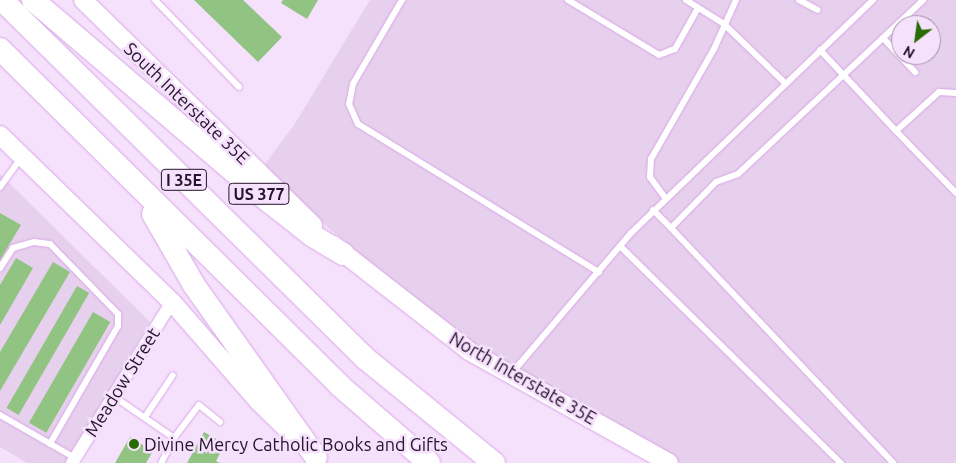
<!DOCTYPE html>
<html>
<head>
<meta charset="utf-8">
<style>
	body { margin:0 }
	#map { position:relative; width:956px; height:463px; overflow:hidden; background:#f6e1fc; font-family:Ubuntu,sans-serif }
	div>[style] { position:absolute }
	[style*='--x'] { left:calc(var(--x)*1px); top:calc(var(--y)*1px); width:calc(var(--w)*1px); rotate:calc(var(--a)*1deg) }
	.built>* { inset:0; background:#e7d0ed }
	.building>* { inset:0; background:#91c382; transform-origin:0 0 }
	.roads { filter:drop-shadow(0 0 1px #d9a7e8) drop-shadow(0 0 1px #d9a7e8) }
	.lane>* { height:6px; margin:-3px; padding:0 3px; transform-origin:3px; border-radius:3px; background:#fff }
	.street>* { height:12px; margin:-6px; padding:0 6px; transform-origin:6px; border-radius:6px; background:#fff }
	.secondary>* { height:18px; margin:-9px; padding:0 9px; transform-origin:9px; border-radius:9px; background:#fff }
	.highway>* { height:22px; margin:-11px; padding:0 11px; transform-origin:11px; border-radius:11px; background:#fff }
	.dots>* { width:14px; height:14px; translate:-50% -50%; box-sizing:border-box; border:2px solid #f6e1fc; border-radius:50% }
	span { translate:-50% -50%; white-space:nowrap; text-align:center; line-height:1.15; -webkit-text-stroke:5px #f6e1fc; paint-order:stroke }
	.shield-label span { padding:1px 4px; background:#f6e1fc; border:1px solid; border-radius:4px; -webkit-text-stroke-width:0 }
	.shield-label { font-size:16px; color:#26132c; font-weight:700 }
	.street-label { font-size:18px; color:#26132c }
	.poi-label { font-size:18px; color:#26132c }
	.left { translate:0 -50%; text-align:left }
	.north { position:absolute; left:891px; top:15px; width:50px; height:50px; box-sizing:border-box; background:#f6e1fc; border:1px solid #a38fa9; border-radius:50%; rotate:210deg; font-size:14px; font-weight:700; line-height:20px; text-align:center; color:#26132c }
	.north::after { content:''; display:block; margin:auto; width:18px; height:22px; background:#276b02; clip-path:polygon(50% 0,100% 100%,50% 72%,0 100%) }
</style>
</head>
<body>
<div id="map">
	<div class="built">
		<i style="clip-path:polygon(evenodd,370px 0,956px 0,956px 463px,660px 463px,510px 375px,259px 172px,294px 125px,370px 0,901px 25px,931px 25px,931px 55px,901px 55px,901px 25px)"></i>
		<i style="clip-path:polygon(0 174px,150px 322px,67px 463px,27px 463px,0 447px)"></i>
	</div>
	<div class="building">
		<i style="clip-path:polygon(194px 0,243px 0,282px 37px,258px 62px)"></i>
		<i style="clip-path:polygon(283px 0,318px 0,307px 19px,281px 3px)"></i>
		<i style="clip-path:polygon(0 213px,21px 225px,0 260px)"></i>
		<i style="clip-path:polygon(16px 258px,33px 268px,0 325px,0 285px)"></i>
		<i style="clip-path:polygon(53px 262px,70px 272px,0 391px,0 352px)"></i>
		<i style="left:77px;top:286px;width:14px;height:141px;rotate:30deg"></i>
		<i style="left:93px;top:312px;width:20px;height:128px;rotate:30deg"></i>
		<i style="clip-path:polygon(204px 432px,225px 444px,216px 461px,220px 463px,187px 463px)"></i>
		<i style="clip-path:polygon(130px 437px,153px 451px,146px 463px,115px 463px)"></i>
	</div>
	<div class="roads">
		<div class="lane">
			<i style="--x:155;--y:0;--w:121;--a:46"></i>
			<i style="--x:402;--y:0;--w:97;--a:120.3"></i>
			<i style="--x:353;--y:84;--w:20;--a:101"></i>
			<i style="--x:349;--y:104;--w:22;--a:66"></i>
			<i style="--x:358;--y:124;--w:283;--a:31.6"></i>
			<i style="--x:568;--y:0;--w:106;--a:31.1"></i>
			<i style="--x:659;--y:55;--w:17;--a:-21"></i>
			<i style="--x:675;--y:49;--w:47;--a:-60.7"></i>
			<i style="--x:686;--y:0;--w:45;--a:32.3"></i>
			<i style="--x:724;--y:24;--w:85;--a:44"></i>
			<i style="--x:799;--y:0;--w:21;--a:28"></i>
			<i style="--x:883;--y:38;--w:47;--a:46.7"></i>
			<i style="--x:820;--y:50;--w:111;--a:46.8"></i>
			<i style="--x:896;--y:131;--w:58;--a:-42.2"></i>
			<i style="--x:939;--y:92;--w:17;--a:3"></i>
			<i style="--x:896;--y:131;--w:86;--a:45.9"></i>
			<i style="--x:0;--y:187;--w:36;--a:-54"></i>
			<i style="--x:666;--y:199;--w:27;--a:-126"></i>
			<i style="--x:650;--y:177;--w:18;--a:-87"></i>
			<i style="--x:651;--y:159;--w:127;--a:-60.2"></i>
			<i style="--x:714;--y:49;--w:54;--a:-65.8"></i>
			<i style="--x:653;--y:210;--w:25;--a:45"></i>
			<i style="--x:671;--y:228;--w:64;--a:-45.6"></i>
			<i style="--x:716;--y:182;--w:23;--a:-20"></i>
			<i style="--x:738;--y:174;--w:254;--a:-43.2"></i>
			<i style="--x:671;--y:228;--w:323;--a:46.6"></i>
			<i style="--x:620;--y:246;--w:310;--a:44.5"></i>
			<i style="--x:0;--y:268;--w:24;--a:-57"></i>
			<i style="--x:13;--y:248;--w:22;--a:-16"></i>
			<i style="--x:34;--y:242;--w:16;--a:7"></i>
			<i style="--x:50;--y:244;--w:98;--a:45.8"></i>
			<i style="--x:118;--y:314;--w:12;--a:90"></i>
			<i style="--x:118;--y:326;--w:136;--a:120"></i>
			<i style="--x:511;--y:374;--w:185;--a:-49.6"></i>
			<i style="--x:631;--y:233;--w:336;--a:-43.9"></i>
			<i style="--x:113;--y:396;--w:74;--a:34.5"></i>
			<i style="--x:174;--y:438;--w:28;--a:117"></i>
			<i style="--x:0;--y:415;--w:86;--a:29.8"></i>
			<i style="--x:145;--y:417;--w:50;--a:-56.3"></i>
			<i style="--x:174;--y:438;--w:41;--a:-52.9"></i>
			<i style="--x:199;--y:405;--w:27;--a:39"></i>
		</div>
		<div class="street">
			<i style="--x:72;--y:463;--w:190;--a:-58.2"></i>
		</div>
		<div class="secondary">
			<i style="--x:83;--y:0;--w:322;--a:44.4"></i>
			<i style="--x:0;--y:135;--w:240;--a:44.2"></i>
			<i style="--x:172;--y:302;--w:131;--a:49"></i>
			<i style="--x:258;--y:401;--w:43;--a:44.1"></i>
			<i style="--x:333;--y:245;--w:172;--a:37.9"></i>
			<i style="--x:469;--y:351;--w:229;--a:29.2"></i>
		</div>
		<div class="highway">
			<i style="--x:2;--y:0;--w:511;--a:44.6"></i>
			<i style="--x:366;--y:359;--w:165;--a:39.1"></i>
			<i style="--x:33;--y:0;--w:313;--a:40.5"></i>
			<i style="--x:271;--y:203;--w:53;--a:38.2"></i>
			<i style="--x:313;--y:236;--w:35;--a:31"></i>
			<i style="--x:0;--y:49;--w:477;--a:44.7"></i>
			<i style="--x:339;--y:385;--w:119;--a:40.9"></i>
			<i style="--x:153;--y:214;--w:82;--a:60"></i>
			<i style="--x:194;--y:285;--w:211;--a:54.7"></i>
		</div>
	</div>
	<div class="dots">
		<i style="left:134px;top:444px;background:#276b02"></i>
	</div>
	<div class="shield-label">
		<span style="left:184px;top:180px">I 35E</span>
		<span style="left:259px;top:194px">US 377</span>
	</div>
	<div class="street-label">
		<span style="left:187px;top:103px;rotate:44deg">South Interstate 35E</span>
		<span style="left:523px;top:378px;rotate:30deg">North Interstate 35E</span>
		<span style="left:122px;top:382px;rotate:-58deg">Meadow Street</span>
	</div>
	<div class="poi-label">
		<span class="left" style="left:144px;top:444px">Divine Mercy Catholic Books and Gifts</span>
	</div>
	<div class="north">N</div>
</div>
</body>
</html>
